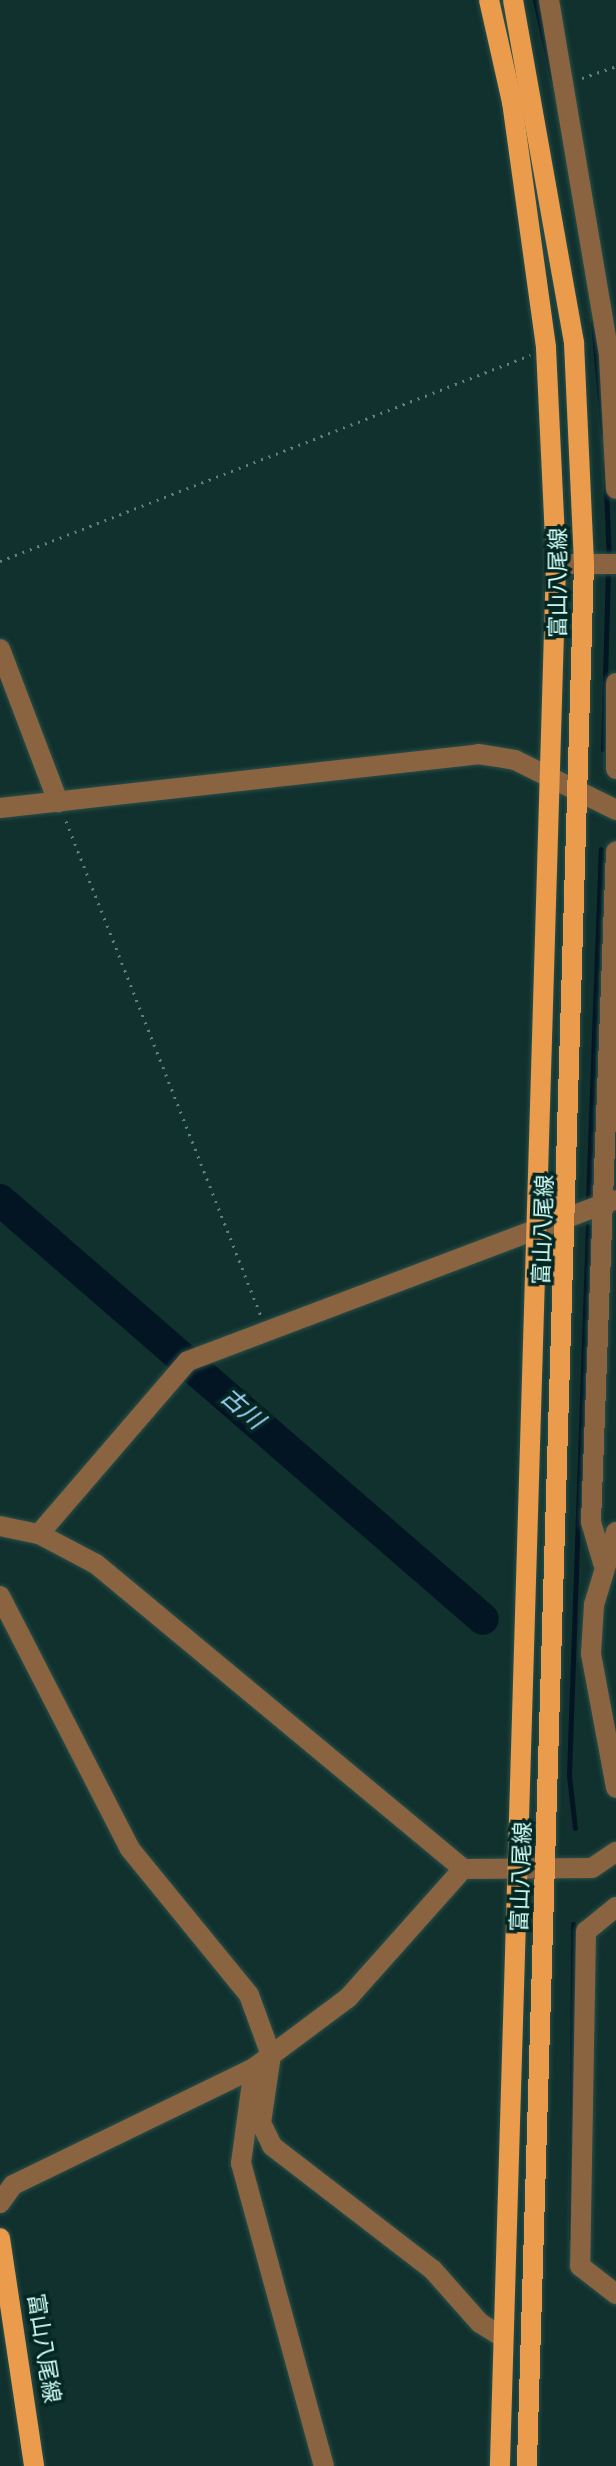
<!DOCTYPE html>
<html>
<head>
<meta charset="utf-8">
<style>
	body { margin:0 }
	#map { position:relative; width:616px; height:2466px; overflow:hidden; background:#10312d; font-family:"Fira Sans Condensed","Noto Sans JP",sans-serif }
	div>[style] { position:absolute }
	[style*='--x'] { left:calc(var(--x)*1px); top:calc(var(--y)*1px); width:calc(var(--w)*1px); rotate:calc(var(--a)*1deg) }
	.stream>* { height:5px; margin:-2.5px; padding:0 2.5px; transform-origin:2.5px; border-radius:2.5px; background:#031523 }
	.river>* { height:32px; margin:-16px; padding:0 16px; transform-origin:16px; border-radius:16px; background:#031523 }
	.path>* { height:3px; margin-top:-1.5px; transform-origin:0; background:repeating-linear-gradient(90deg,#5c827c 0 2px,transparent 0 8px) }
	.roads { filter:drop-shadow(0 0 2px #2b4e49) drop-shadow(0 0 2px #2b4e49) }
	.minor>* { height:20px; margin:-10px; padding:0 10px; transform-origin:10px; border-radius:10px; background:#8a6441 }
	.major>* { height:20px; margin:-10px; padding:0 10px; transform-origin:10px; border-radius:10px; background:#ea9b4c }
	span { translate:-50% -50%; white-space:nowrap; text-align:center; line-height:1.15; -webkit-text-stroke:7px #052723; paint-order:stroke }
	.street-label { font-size:22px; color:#d0fff6 }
	.water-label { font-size:24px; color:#a4d6fe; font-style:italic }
</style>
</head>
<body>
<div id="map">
	<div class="stream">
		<i style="--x:535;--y:0;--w:83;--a:77.5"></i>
		<i style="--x:593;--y:323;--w:110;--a:84.8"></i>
		<i style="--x:605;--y:463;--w:98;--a:87.7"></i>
		<i style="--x:603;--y:749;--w:178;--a:-88.4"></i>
		<i style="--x:588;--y:1201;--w:352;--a:-87.9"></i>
		<i style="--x:575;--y:1828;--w:53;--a:-96.5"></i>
		<i style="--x:569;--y:1775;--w:549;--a:-88.02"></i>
		<i style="--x:571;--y:2239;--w:315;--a:-89.6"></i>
	</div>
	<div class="river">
		<i style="--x:0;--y:1200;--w:639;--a:40.94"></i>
	</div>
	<div class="path">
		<i style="--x:582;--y:78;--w:36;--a:-19"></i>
		<i style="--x:0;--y:561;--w:569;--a:-21.24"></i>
		<i style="--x:66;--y:821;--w:532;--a:68.5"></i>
	</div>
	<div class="roads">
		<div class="minor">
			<i style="--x:549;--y:0;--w:361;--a:80.4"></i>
			<i style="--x:609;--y:356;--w:133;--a:87"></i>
			<i style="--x:556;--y:564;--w:60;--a:0"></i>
			<i style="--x:0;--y:649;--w:164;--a:69.2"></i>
			<i style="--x:616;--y:683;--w:86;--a:90"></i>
			<i style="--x:0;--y:808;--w:481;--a:-6.4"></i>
			<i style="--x:478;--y:754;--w:37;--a:9"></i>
			<i style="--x:515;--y:760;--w:113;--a:26.3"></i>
			<i style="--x:0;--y:1526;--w:40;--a:12"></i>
			<i style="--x:39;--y:1534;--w:64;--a:27.8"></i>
			<i style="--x:96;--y:1564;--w:477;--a:39.7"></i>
			<i style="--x:616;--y:1532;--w:76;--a:106.8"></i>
			<i style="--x:594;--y:1605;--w:49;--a:93.5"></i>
			<i style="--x:591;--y:1654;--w:136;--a:79.4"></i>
			<i style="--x:39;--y:1534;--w:228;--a:-49.3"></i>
			<i style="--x:188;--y:1361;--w:455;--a:-20.7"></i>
			<i style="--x:603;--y:1563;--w:43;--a:-106.3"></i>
			<i style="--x:591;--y:1522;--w:671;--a:-87.87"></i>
			<i style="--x:0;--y:1596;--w:284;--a:62.8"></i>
			<i style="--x:130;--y:1849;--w:188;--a:50.8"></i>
			<i style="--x:249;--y:1995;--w:64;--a:69.9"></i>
			<i style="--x:271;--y:2055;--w:69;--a:98.4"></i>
			<i style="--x:261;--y:2123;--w:25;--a:64"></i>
			<i style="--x:272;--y:2146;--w:202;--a:37.6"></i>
			<i style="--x:432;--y:2269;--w:72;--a:48.4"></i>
			<i style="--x:480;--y:2323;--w:26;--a:32"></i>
			<i style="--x:616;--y:1907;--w:38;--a:141"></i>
			<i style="--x:586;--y:1931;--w:335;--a:91"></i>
			<i style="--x:580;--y:2266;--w:46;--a:37.9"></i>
			<i style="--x:254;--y:2068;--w:96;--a:97.8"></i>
			<i style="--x:241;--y:2163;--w:314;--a:74.7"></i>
			<i style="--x:0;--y:2203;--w:22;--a:-54"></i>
			<i style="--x:13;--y:2185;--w:268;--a:-25.9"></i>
			<i style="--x:254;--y:2068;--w:117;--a:-36.7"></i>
			<i style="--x:348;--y:1998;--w:173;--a:-48.3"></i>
			<i style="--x:463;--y:1869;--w:129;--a:-0.4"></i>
			<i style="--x:592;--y:1868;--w:29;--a:-34"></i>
		</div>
		<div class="major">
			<i style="--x:489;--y:0;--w:105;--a:77.3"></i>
			<i style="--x:512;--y:102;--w:248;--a:82.1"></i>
			<i style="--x:546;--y:348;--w:216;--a:87.3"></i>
			<i style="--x:556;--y:564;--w:1903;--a:91.69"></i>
			<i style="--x:513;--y:0;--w:348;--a:79.9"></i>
			<i style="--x:574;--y:343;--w:221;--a:87.4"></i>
			<i style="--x:584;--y:564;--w:1903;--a:91.72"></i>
			<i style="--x:0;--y:2238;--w:231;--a:81.5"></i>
		</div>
	</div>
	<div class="street-label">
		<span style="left:558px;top:583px;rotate:-90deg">富山八尾線</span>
		<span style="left:543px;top:1230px;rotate:-88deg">富山八尾線</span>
		<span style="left:521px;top:1877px;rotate:-88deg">富山八尾線</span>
		<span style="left:44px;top:2348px;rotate:81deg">富山八尾線</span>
	</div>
	<div class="water-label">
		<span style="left:242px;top:1409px;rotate:41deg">古川</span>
	</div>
</div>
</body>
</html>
